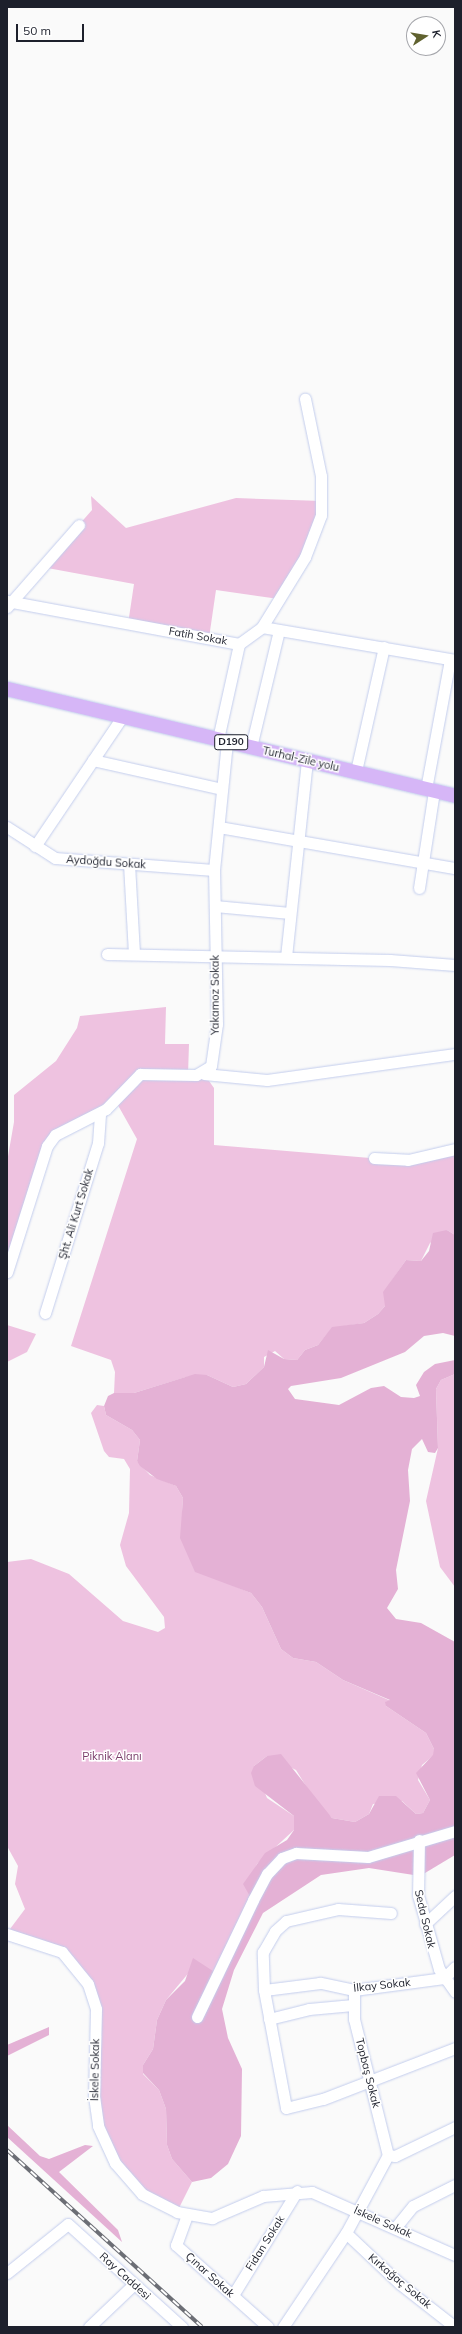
<!DOCTYPE html>
<html>
<head>
<meta charset="utf-8">
<style>
	body { margin:0 }
	#map { position:relative; width:462px; height:2334px; overflow:hidden; background:#fafafa; font-family:Mulish,sans-serif }
	div>[style] { position:absolute }
	[style*='--x'] { left:calc(var(--x)*1px); top:calc(var(--y)*1px); width:calc(var(--w)*1px); rotate:calc(var(--a)*1deg) }
	.green>* { inset:0; background:#eec2e0 }
	.forest>* { inset:0; background:#e4b1d5 }
	.roads { filter:drop-shadow(0 0 1px #c3cded) drop-shadow(0 0 1px #c3cded) }
	.minor>* { height:11px; margin:-5.5px; padding:0 5.5px; transform-origin:5.5px; border-radius:5.5px; background:#fff }
	.major>* { height:14px; margin:-7px; padding:0 7px; transform-origin:7px; border-radius:7px; background:#d6b6f7 }
	.rail>* { height:4px; margin-top:-2px; transform-origin:0; background:repeating-linear-gradient(90deg,#fff 0 8px,#6c6e75 0 16px); box-sizing:border-box; border-block:1px solid #6c6e75 }
	span { translate:-50% -50%; white-space:nowrap; text-align:center; line-height:1.15; -webkit-text-stroke:3px #fff; paint-order:stroke }
	.shield-label span { padding:1px 3px; background:#fff; border:1px solid; border-radius:3px; -webkit-text-stroke-width:0 }
	.shield-label { font-size:10px; color:#1d202c; font-weight:700 }
	.street-label { font-size:11px; color:#1d202c }
	.park-label { font-size:11px; color:#793b69 }
	.frame { position:absolute; inset:0; border:8px solid #1d202c; pointer-events:none }
	.north { position:absolute; left:406px; top:16px; width:40px; height:40px; box-sizing:border-box; background:#fff; border:1px solid #a5a6ab; border-radius:50%; rotate:78deg; font-size:11px; font-weight:700; line-height:16px; text-align:center; color:#1d202c }
	.north::after { content:''; display:block; margin:auto; width:14px; height:18px; background:#60622f; clip-path:polygon(50% 0,100% 100%,50% 72%,0 100%) }
	.scale { position:absolute; left:16px; top:24px; width:68px; height:18px; box-sizing:border-box; border:2px solid #1d202c; border-top:0; padding-left:5px; font-size:12px; line-height:14px; white-space:nowrap; color:#1d202c; -webkit-text-stroke:3px #fff; paint-order:stroke }
</style>
</head>
<body>
<div id="map">
	<div class="green">
		<i style="clip-path:polygon(91px 496px,126px 528px,236px 498px,322px 501px,321px 515px,279px 599px,216px 590px,209px 638px,128px 624px,134px 584px,42px 567px,92px 510px)"></i>
		<i style="clip-path:polygon(166px 1007px,165px 1044px,189px 1044px,188px 1075px,204px 1074px,214px 1088px,214px 1145px,394px 1160px,455px 1149px,455px 1235px,447px 1230px,430px 1243px,421px 1261px,406px 1260px,390px 1283px,385px 1306px,378px 1314px,364px 1323px,332px 1328px,318px 1345px,305px 1350px,297px 1360px,284px 1359px,275px 1351px,264px 1357px,264px 1367px,246px 1384px,233px 1387px,207px 1375px,186px 1377px,134px 1393px,114px 1393px,115px 1372px,111px 1360px,71px 1346px,137px 1139px,115px 1100px,55px 1135px,7px 1272px,7px 1162px,14px 1122px,14px 1095px,56px 1061px,77px 1028px,80px 1016px)"></i>
		<i style="clip-path:polygon(7px 1325px,36px 1334px,27px 1352px,7px 1362px)"></i>
		<i style="clip-path:polygon(455px 1374px,455px 1587px,440px 1567px,426px 1501px,438px 1448px,436px 1389px,441px 1380px)"></i>
		<i style="clip-path:polygon(97px 1405px,104px 1406px,106px 1415px,132px 1430px,140px 1440px,137px 1461px,150px 1475px,176px 1486px,183px 1498px,182px 1513px,222px 1581px,251px 1593px,262px 1607px,281px 1649px,293px 1658px,316px 1662px,343px 1680px,391px 1701px,386px 1702px,386px 1706px,426px 1733px,434px 1749px,434px 1755px,422px 1765px,418px 1780px,430px 1800px,423px 1813px,416px 1814px,402px 1801px,373px 1804px,369px 1814px,355px 1822px,332px 1818px,316px 1802px,296px 1770px,267px 1756px,254px 1766px,267px 1798px,294px 1816px,294px 1830px,257px 1864px,249px 1881px,253px 1900px,216px 1973px,191px 1970px,166px 2000px,157px 2020px,153px 2049px,143px 2065px,143px 2074px,159px 2090px,166px 2109px,167px 2145px,172px 2159px,192px 2182px,177px 2212px,133px 2186px,98px 2126px,96px 2009px,68px 1957px,7px 1933px,25px 1909px,15px 1884px,18px 1866px,7px 1846px,7px 1562px,31px 1559px,69px 1574px,123px 1621px,158px 1632px,165px 1628px,164px 1617px,126px 1566px,120px 1545px,129px 1513px,130px 1469px,124px 1459px,109px 1457px,104px 1451px,91px 1413px)"></i>
	</div>
	<div class="forest">
		<i style="clip-path:polygon(447px 1230px,455px 1235px,455px 1336px,443px 1333px,424px 1336px,405px 1352px,341px 1378px,291px 1386px,288px 1389px,295px 1399px,339px 1405px,371px 1388px,384px 1386px,401px 1397px,414px 1398px,420px 1396px,416px 1385px,424px 1372px,435px 1364px,455px 1360px,455px 1374px,441px 1380px,436px 1389px,438px 1448px,435px 1453px,428px 1452px,422px 1439px,412px 1449px,408px 1470px,410px 1501px,396px 1570px,398px 1589px,387px 1608px,396px 1619px,421px 1623px,455px 1642px,455px 1855px,420px 1876px,369px 1868px,321px 1875px,263px 1913px,234px 1970px,222px 2009px,228px 2038px,242px 2069px,241px 2136px,228px 2164px,211px 2178px,192px 2182px,172px 2159px,167px 2145px,166px 2109px,159px 2090px,143px 2073px,143px 2065px,153px 2049px,157px 2020px,166px 2000px,185px 1981px,193px 1958px,216px 1973px,252px 1900px,243px 1884px,265px 1853px,287px 1840px,294px 1830px,294px 1816px,255px 1786px,251px 1773px,254px 1766px,267px 1756px,281px 1754px,332px 1818px,355px 1822px,369px 1814px,379px 1796px,396px 1796px,416px 1814px,423px 1813px,430px 1800px,416px 1773px,433px 1755px,434px 1749px,426px 1733px,386px 1706px,385px 1702px,390px 1700px,343px 1680px,316px 1662px,293px 1658px,281px 1649px,262px 1607px,251px 1593px,195px 1572px,180px 1538px,183px 1498px,176px 1486px,157px 1479px,140px 1466px,137px 1461px,140px 1440px,132px 1430px,106px 1415px,104px 1406px,108px 1396px,114px 1393px,134px 1393px,195px 1374px,207px 1375px,233px 1387px,246px 1384px,264px 1367px,268px 1350px,284px 1359px,297px 1360px,305px 1350px,318px 1345px,332px 1327px,364px 1323px,378px 1314px,385px 1306px,383px 1292px,406px 1260px,421px 1261px,429px 1251px,433px 1233px)"></i>
		<i style="clip-path:polygon(49px 2027px,49px 2035px,7px 2056px,7px 2045px)"></i>
		<i style="clip-path:polygon(7px 2125px,40px 2156px,49px 2159px,85px 2145px,93px 2146px,59px 2172px,118px 2230px,122px 2242px,7px 2137px)"></i>
	</div>
	<div class="roads">
		<div class="minor">
			<i style="--x:7;--y:601;--w:236;--a:10.5"></i>
			<i style="--x:239;--y:644;--w:29;--a:-36"></i>
			<i style="--x:262;--y:627;--w:196;--a:9.7"></i>
			<i style="--x:7;--y:607;--w:109;--a:-48.7"></i>
			<i style="--x:262;--y:627;--w:82;--a:-58.4"></i>
			<i style="--x:305;--y:557;--w:45;--a:-69.1"></i>
			<i style="--x:321;--y:515;--w:39;--a:-90"></i>
			<i style="--x:321;--y:476;--w:79;--a:-101.7"></i>
			<i style="--x:218;--y:739;--w:97;--a:-77.5"></i>
			<i style="--x:251;--y:747;--w:120;--a:-76.5"></i>
			<i style="--x:93;--y:760;--w:132;--a:12.7"></i>
			<i style="--x:356;--y:771;--w:127;--a:-77.3"></i>
			<i style="--x:426;--y:789;--w:131;--a:-79.5"></i>
			<i style="--x:7;--y:827;--w:57;--a:32.9"></i>
			<i style="--x:55;--y:858;--w:159;--a:4.3"></i>
			<i style="--x:219;--y:827;--w:240;--a:9.9"></i>
			<i style="--x:35;--y:846;--w:156;--a:-56"></i>
			<i style="--x:129;--y:864;--w:90;--a:86.8"></i>
			<i style="--x:419;--y:888;--w:98;--a:-81.2"></i>
			<i style="--x:215;--y:906;--w:75;--a:5.3"></i>
			<i style="--x:107;--y:954;--w:283;--a:1.2"></i>
			<i style="--x:390;--y:960;--w:65;--a:4.4"></i>
			<i style="--x:286;--y:957;--w:198;--a:-83.9"></i>
			<i style="--x:204;--y:1074;--w:63;--a:5.4"></i>
			<i style="--x:267;--y:1080;--w:190;--a:-7.9"></i>
			<i style="--x:374;--y:1158;--w:34;--a:3"></i>
			<i style="--x:408;--y:1160;--w:48;--a:-13.2"></i>
			<i style="--x:7;--y:1272;--w:132;--a:-72.4"></i>
			<i style="--x:47;--y:1146;--w:14;--a:-54"></i>
			<i style="--x:55;--y:1135;--w:57;--a:-27"></i>
			<i style="--x:106;--y:1109;--w:49;--a:-45.8"></i>
			<i style="--x:140;--y:1074;--w:56;--a:1"></i>
			<i style="--x:196;--y:1075;--w:17;--a:-31"></i>
			<i style="--x:211;--y:1066;--w:42;--a:-81.9"></i>
			<i style="--x:217;--y:1024;--w:154;--a:-91.1"></i>
			<i style="--x:214;--y:870;--w:129;--a:-84.2"></i>
			<i style="--x:45;--y:1313;--w:178;--a:-72.7"></i>
			<i style="--x:98;--y:1143;--w:30;--a:-86"></i>
			<i style="--x:419;--y:1840;--w:55;--a:91"></i>
			<i style="--x:418;--y:1895;--w:77;--a:74.2"></i>
			<i style="--x:439;--y:1969;--w:28;--a:55"></i>
			<i style="--x:425;--y:1924;--w:41;--a:-43"></i>
			<i style="--x:7;--y:1934;--w:58;--a:18.1"></i>
			<i style="--x:62;--y:1952;--w:41;--a:50.9"></i>
			<i style="--x:88;--y:1984;--w:26;--a:72"></i>
			<i style="--x:96;--y:2009;--w:87;--a:91.3"></i>
			<i style="--x:94;--y:2096;--w:30;--a:82"></i>
			<i style="--x:98;--y:2126;--w:41;--a:65.3"></i>
			<i style="--x:115;--y:2163;--w:41;--a:48.9"></i>
			<i style="--x:142;--y:2194;--w:39;--a:27"></i>
			<i style="--x:177;--y:2212;--w:36;--a:10"></i>
			<i style="--x:212;--y:2218;--w:56;--a:-23.3"></i>
			<i style="--x:263;--y:2196;--w:49;--a:-4.7"></i>
			<i style="--x:312;--y:2192;--w:156;--a:23.8"></i>
			<i style="--x:455;--y:1967;--w:16;--a:135"></i>
			<i style="--x:444;--y:1978;--w:91;--a:172.4"></i>
			<i style="--x:354;--y:1990;--w:35;--a:-168"></i>
			<i style="--x:320;--y:1983;--w:56;--a:172.9"></i>
			<i style="--x:264;--y:1990;--w:120;--a:79.4"></i>
			<i style="--x:286;--y:2108;--w:38;--a:-14"></i>
			<i style="--x:323;--y:2099;--w:142;--a:-21.1"></i>
			<i style="--x:264;--y:1990;--w:38;--a:-92"></i>
			<i style="--x:263;--y:1952;--w:24;--a:-60"></i>
			<i style="--x:275;--y:1931;--w:15;--a:-42"></i>
			<i style="--x:286;--y:1921;--w:53;--a:-13"></i>
			<i style="--x:338;--y:1909;--w:53;--a:4.3"></i>
			<i style="--x:354;--y:1990;--w:29;--a:90"></i>
			<i style="--x:354;--y:2019;--w:140;--a:76"></i>
			<i style="--x:197;--y:2017;--w:130;--a:-64.4"></i>
			<i style="--x:253;--y:1900;--w:30;--a:-62"></i>
			<i style="--x:267;--y:1874;--w:22;--a:-47"></i>
			<i style="--x:282;--y:1858;--w:15;--a:-20"></i>
			<i style="--x:296;--y:1853;--w:72;--a:3.2"></i>
			<i style="--x:368;--y:1857;--w:91;--a:-16.6"></i>
			<i style="--x:269;--y:2019;--w:41;--a:-14"></i>
			<i style="--x:309;--y:2009;--w:44;--a:-5.2"></i>
			<i style="--x:187;--y:2215;--w:32;--a:110"></i>
			<i style="--x:176;--y:2245;--w:123;--a:41.7"></i>
			<i style="--x:395;--y:2228;--w:28;--a:-51"></i>
			<i style="--x:413;--y:2206;--w:47;--a:-26.6"></i>
			<i style="--x:346;--y:2233;--w:74;--a:43.4"></i>
			<i style="--x:400;--y:2284;--w:70;--a:38"></i>
			<i style="--x:7;--y:2273;--w:78;--a:-38.8"></i>
			<i style="--x:68;--y:2224;--w:154;--a:42.1"></i>
			<i style="--x:233;--y:2295;--w:122;--a:-58.4"></i>
			<i style="--x:89;--y:2327;--w:62;--a:-43.7"></i>
			<i style="--x:283;--y:2327;--w:113;--a:-56.2"></i>
			<i style="--x:346;--y:2233;--w:89;--a:-61.7"></i>
			<i style="--x:388;--y:2155;--w:7;--a:8"></i>
			<i style="--x:395;--y:2156;--w:67;--a:-25.8"></i>
		</div>
		<div class="major">
			<i style="--x:7;--y:689;--w:461;--a:13.4"></i>
		</div>
	</div>
	<div class="rail">
		<i style="--x:7;--y:2150;--w:263;--a:42.2"></i>
	</div>
	<div class="shield-label">
		<span style="left:231px;top:742px">D190</span>
	</div>
	<div class="street-label">
		<span style="left:198px;top:636px;rotate:10deg">Fatih Sokak</span>
		<span style="left:301px;top:759px;rotate:13deg">Turhal-Zile yolu</span>
		<span style="left:106px;top:862px;rotate:4deg">Aydoğdu Sokak</span>
		<span style="left:215px;top:995px;rotate:-90deg">Yakamoz Sokak</span>
		<span style="left:76px;top:1214px;rotate:-73deg">Şht. Ali Kurt Sokak</span>
		<span style="left:425px;top:1919px;rotate:77deg">Seda Sokak</span>
		<span style="left:382px;top:1985px;rotate:-6deg">İlkay Sokak</span>
		<span style="left:95px;top:2070px;rotate:-89deg">İskele Sokak</span>
		<span style="left:368px;top:2073px;rotate:76deg">Topbaş Sokak</span>
		<span style="left:383px;top:2222px;rotate:24deg">İskele Sokak</span>
		<span style="left:265px;top:2243px;rotate:-58deg">Fidan Sokak</span>
		<span style="left:210px;top:2275px;rotate:42deg">Çınar Sokak</span>
		<span style="left:125px;top:2276px;rotate:42deg">Ray Caddesi</span>
		<span style="left:400px;top:2281px;rotate:40deg">Kırkağaç Sokak</span>
	</div>
	<div class="park-label">
		<span style="left:112px;top:1756px">Piknik Alanı</span>
	</div>
	<div class="frame"></div>
	<div class="north">K</div>
	<div class="scale">50 m</div>
</div>
</body>
</html>
